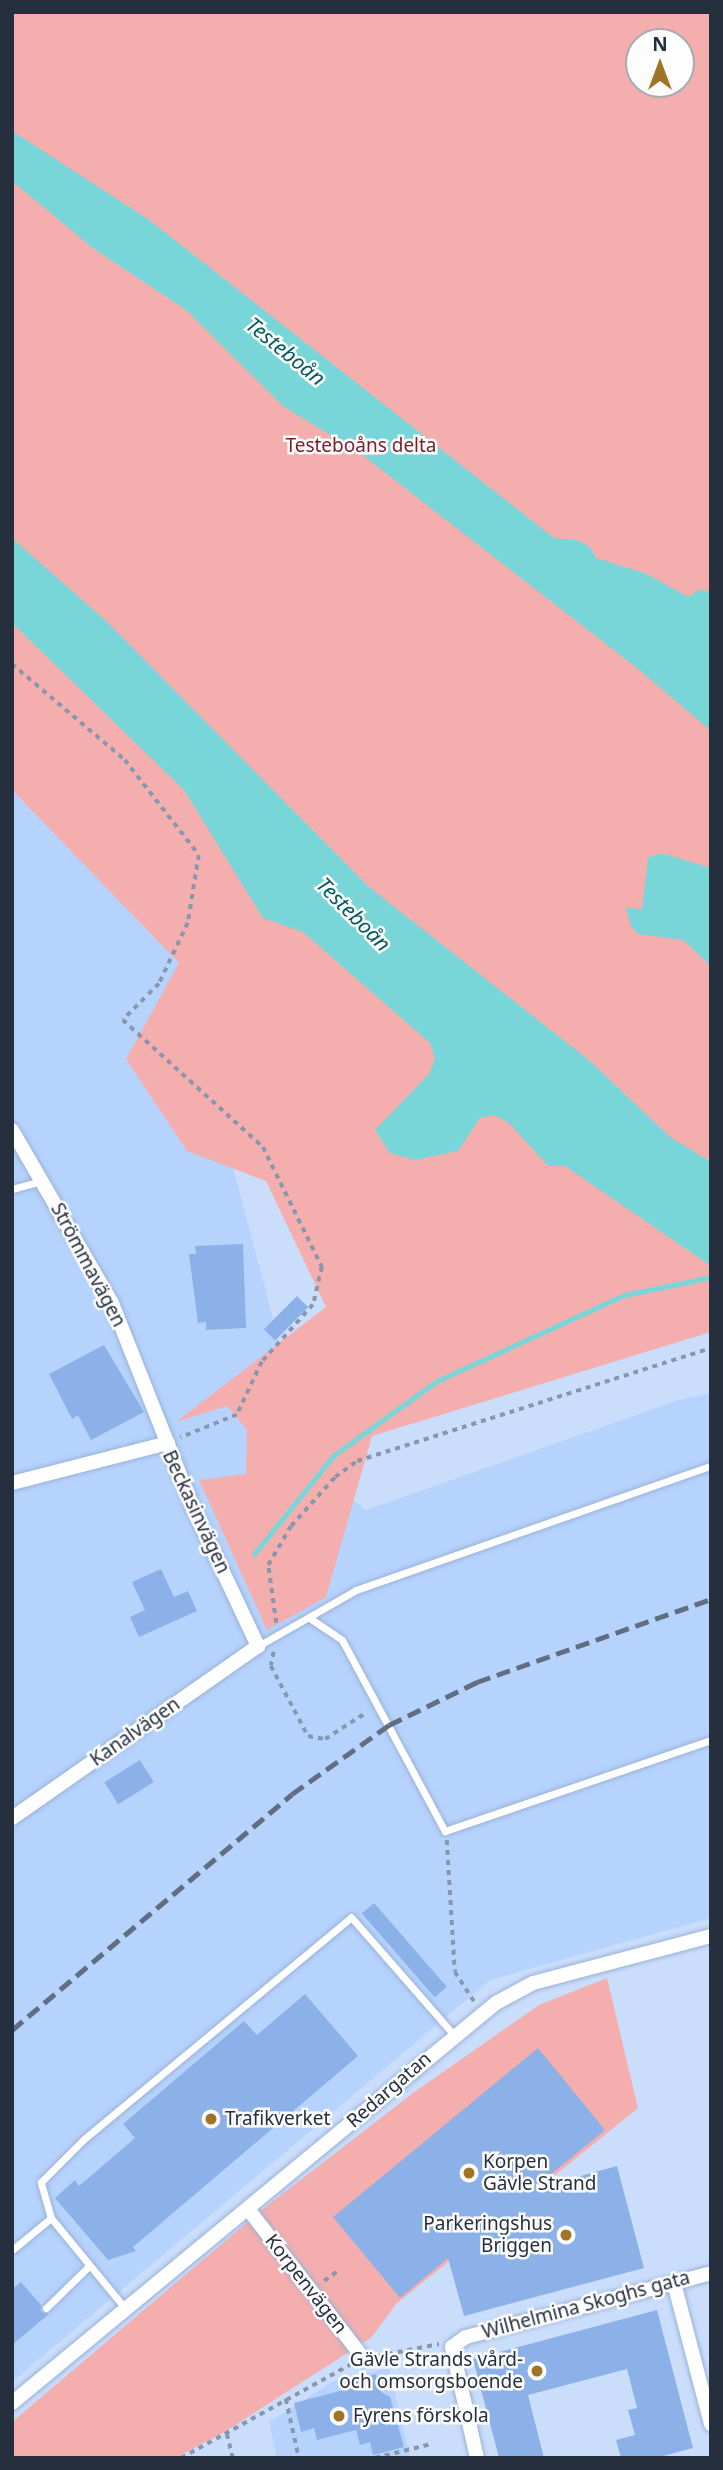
<!DOCTYPE html>
<html>
<head>
<meta charset="utf-8">
<style>
	body { margin:0 }
	#map { position:relative; width:723px; height:2470px; overflow:hidden; background:#cadefc; font-family:"Noto Sans",sans-serif }
	div>[style] { position:absolute }
	[style*='--x'] { left:calc(var(--x)*1px); top:calc(var(--y)*1px); width:calc(var(--w)*1px); rotate:calc(var(--a)*1deg) }
	.built>* { inset:0; background:#b6d3fe }
	.green>* { inset:0; background:#f4aeae }
	.water>* { inset:0; background:#78d6d9 }
	.stream>* { height:5px; margin:-2.5px; padding:0 2.5px; transform-origin:2.5px; border-radius:2.5px; background:#78d6d9 }
	.building>* { inset:0; background:#8cb1e8; transform-origin:0 0 }
	.path>* { height:3.5px; margin-top:-1.75px; transform-origin:0; background:repeating-linear-gradient(90deg,#8797ae 0 5px,transparent 0 10px) }
	.roads { filter:drop-shadow(0 0 2px #9ab2d6) drop-shadow(0 0 2px #9ab2d6) }
	.lane>* { height:7px; margin:-3.5px; padding:0 3.5px; transform-origin:3.5px; border-radius:3.5px; background:#fff }
	.street>* { height:14px; margin:-7px; padding:0 7px; transform-origin:7px; border-radius:7px; background:#fff }
	.rail>* { height:5px; margin-top:-2.5px; transform-origin:0; background:repeating-linear-gradient(90deg,#616d82 0 14px,transparent 0 21px) }
	.dots>* { width:19px; height:19px; translate:-50% -50%; box-sizing:border-box; border:4px solid #fdfdfd; border-radius:50% }
	span { translate:-50% -50%; white-space:nowrap; text-align:center; line-height:1.15; -webkit-text-stroke:5px #fdfdfd; paint-order:stroke }
	.park-label { font-size:19px; color:#79222c }
	.street-label { font-size:19px; color:#262f3e }
	.poi-label { font-size:19px; color:#262f3e }
	.left { translate:0 -50%; text-align:left }
	.right { translate:-100% -50%; text-align:right }
	.water-label { font-size:21px; color:#035b5e; font-style:italic }
	.frame { position:absolute; inset:0; border:14px solid #262f3e; pointer-events:none }
	.north { position:absolute; left:625px; top:28px; width:70px; height:70px; box-sizing:border-box; background:#fdfdfd; border:2px solid #a7abb1; border-radius:50%; rotate:0deg; font-size:19px; font-weight:700; line-height:28px; text-align:center; color:#262f3e }
	.north::after { content:''; display:block; margin:auto; width:24px; height:32px; background:#a07425; clip-path:polygon(50% 0,100% 100%,50% 72%,0 100%) }
</style>
</head>
<body>
<div id="map">
	<div class="built">
		<i style="clip-path:polygon(12px 790px,179px 963px,276px 1330px,299px 1459px,366px 1510px,679px 1400px,711px 1393px,711px 1918px,490px 1980px,12px 2382px)"></i>
		<i style="clip-path:polygon(389px 2368px,410px 2458px,277px 2458px,269px 2422px,336px 2380px)"></i>
	</div>
	<div class="green">
		<i style="clip-path:polygon(evenodd,12px 12px,711px 12px,711px 1332px,372px 1436px,326px 1597px,267px 1630px,199px 1480px,246px 1474px,247px 1430px,227px 1406px,176px 1422px,326px 1307px,266px 1181px,187px 1151px,126px 1059px,179px 963px,12px 790px,12px 12px,639px 42px,681px 42px,681px 84px,639px 84px,639px 42px)"></i>
		<i style="clip-path:polygon(607px 1978px,638px 2108px,396px 2304px,372px 2337px,226px 2431px,176px 2458px,12px 2458px,12px 2422px,263px 2209px,413px 2093px,539px 2005px)"></i>
	</div>
	<div class="water">
		<i style="clip-path:polygon(12px 131px,148px 219px,554px 538px,577px 540px,590px 547px,596px 558px,647px 574px,688px 597px,699px 590px,711px 591px,711px 731px,637px 668px,361px 454px,283px 406px,186px 310px,94px 249px,12px 181px)"></i>
		<i style="clip-path:polygon(12px 538px,106px 621px,369px 887px,590px 1061px,670px 1137px,711px 1162px,711px 1266px,565px 1166px,548px 1166px,509px 1123px,494px 1115px,480px 1118px,458px 1151px,415px 1160px,390px 1153px,375px 1130px,429px 1074px,435px 1059px,430px 1043px,303px 932px,263px 918px,184px 790px,12px 623px)"></i>
		<i style="clip-path:polygon(661px 853px,711px 868px,711px 966px,683px 940px,639px 934px,631px 926px,626px 908px,642px 909px,648px 858px)"></i>
	</div>
	<div class="stream">
		<i style="--x:254;--y:1554;--w:127;--a:-51.1"></i>
		<i style="--x:334;--y:1455;--w:127;--a:-35.7"></i>
		<i style="--x:437;--y:1381;--w:206;--a:-24.7"></i>
		<i style="--x:624;--y:1295;--w:89;--a:-11.7"></i>
	</div>
	<div class="building">
		<i style="clip-path:polygon(243px 1244px,246px 1328px,206px 1330px,206px 1322px,198px 1323px,189px 1254px,196px 1254px,195px 1246px)"></i>
		<i style="left:297px;top:1296px;width:16px;height:47px;rotate:45deg"></i>
		<i style="clip-path:polygon(104px 1345px,144px 1412px,91px 1440px,78px 1415px,72px 1419px,49px 1374px)"></i>
		<i style="clip-path:polygon(161px 1569px,174px 1597px,188px 1591px,197px 1611px,139px 1637px,130px 1617px,145px 1610px,132px 1582px)"></i>
		<i style="left:140px;top:1760px;width:26px;height:42px;rotate:58deg"></i>
		<i style="left:374px;top:1903px;width:111px;height:16px;rotate:49deg"></i>
		<i style="clip-path:polygon(305px 1994px,358px 2056px,133px 2247px,136px 2251px,108px 2260px,55px 2198px,75px 2180px,79px 2186px,135px 2138px,123px 2124px,244px 2021px,257px 2035px)"></i>
		<i style="clip-path:polygon(538px 2048px,605px 2130px,533px 2189px,617px 2166px,644px 2268px,464px 2316px,448px 2258px,400px 2298px,333px 2217px)"></i>
		<i style="clip-path:polygon(21px 2282px,41px 2305px,41px 2312px,49px 2314px,12px 2345px,12px 2289px)"></i>
		<i style="clip-path:polygon(657px 2310px,693px 2448px,656px 2458px,621px 2458px,616px 2440px,635px 2435px,628px 2410px,637px 2408px,627px 2369px,528px 2395px,544px 2458px,499px 2458px,473px 2359px)"></i>
		<i style="clip-path:polygon(376px 2374px,381px 2392px,390px 2397px,404px 2447px,373px 2455px,370px 2442px,360px 2445px,356px 2430px,317px 2440px,314px 2428px,301px 2432px,294px 2403px,344px 2390px,342px 2383px)"></i>
	</div>
	<div class="path">
		<i style="--x:12;--y:664;--w:148;--a:40.3"></i>
		<i style="--x:125;--y:760;--w:120;--a:52.1"></i>
		<i style="--x:199;--y:855;--w:69;--a:99.2"></i>
		<i style="--x:188;--y:923;--w:68;--a:115.4"></i>
		<i style="--x:159;--y:984;--w:51;--a:135"></i>
		<i style="--x:123;--y:1020;--w:189;--a:42.2"></i>
		<i style="--x:263;--y:1147;--w:134;--a:63.8"></i>
		<i style="--x:322;--y:1267;--w:39;--a:103"></i>
		<i style="--x:313;--y:1305;--w:76;--a:131.8"></i>
		<i style="--x:262;--y:1362;--w:59;--a:115.3"></i>
		<i style="--x:237;--y:1415;--w:61;--a:158"></i>
		<i style="--x:276;--y:1623;--w:59;--a:-97.9"></i>
		<i style="--x:268;--y:1565;--w:45;--a:-59.5"></i>
		<i style="--x:291;--y:1526;--w:66;--a:-48.1"></i>
		<i style="--x:335;--y:1477;--w:27;--a:-36"></i>
		<i style="--x:357;--y:1461;--w:372;--a:-17.7"></i>
		<i style="--x:274;--y:1652;--w:14;--a:102"></i>
		<i style="--x:271;--y:1666;--w:79;--a:62.1"></i>
		<i style="--x:308;--y:1736;--w:17;--a:10"></i>
		<i style="--x:325;--y:1739;--w:50;--a:-32.7"></i>
		<i style="--x:447;--y:1840;--w:132;--a:86.5"></i>
		<i style="--x:455;--y:1972;--w:35;--a:57"></i>
		<i style="--x:324;--y:2281;--w:19;--a:-36"></i>
		<i style="--x:378;--y:2356;--w:62;--a:-11.1"></i>
		<i style="--x:286;--y:2399;--w:60;--a:77.6"></i>
		<i style="--x:227;--y:2434;--w:25;--a:76"></i>
		<i style="--x:181;--y:2458;--w:194;--a:-28.9"></i>
		<i style="--x:375;--y:2458;--w:58;--a:-14"></i>
	</div>
	<div class="roads">
		<div class="lane">
			<i style="--x:12;--y:1189;--w:31;--a:-15"></i>
			<i style="--x:311;--y:1619;--w:37;--a:34"></i>
			<i style="--x:342;--y:1640;--w:217;--a:61.7"></i>
			<i style="--x:445;--y:1831;--w:281;--a:-18.9"></i>
			<i style="--x:258;--y:1646;--w:113;--a:-29.7"></i>
			<i style="--x:356;--y:1590;--w:376;--a:-19.3"></i>
			<i style="--x:51;--y:2218;--w:117;--a:50.6"></i>
			<i style="--x:12;--y:2250;--w:50;--a:-39.4"></i>
			<i style="--x:51;--y:2218;--w:37;--a:-106"></i>
			<i style="--x:41;--y:2182;--w:61;--a:-45"></i>
			<i style="--x:84;--y:2139;--w:347;--a:-39.7"></i>
			<i style="--x:351;--y:1917;--w:155;--a:48.9"></i>
			<i style="--x:46;--y:2308;--w:59;--a:-44.3"></i>
		</div>
		<div class="street">
			<i style="--x:12;--y:1130;--w:200;--a:60"></i>
			<i style="--x:112;--y:1303;--w:220;--a:68.4"></i>
			<i style="--x:193;--y:1508;--w:153;--a:64.8"></i>
			<i style="--x:258;--y:1646;--w:300;--a:145"></i>
			<i style="--x:12;--y:1483;--w:161;--a:-14.4"></i>
			<i style="--x:248;--y:2209;--w:190;--a:52.3"></i>
			<i style="--x:674;--y:2283;--w:146;--a:75.3"></i>
			<i style="--x:12;--y:2403;--w:628;--a:-39.57"></i>
			<i style="--x:496;--y:2003;--w:42;--a:-28.4"></i>
			<i style="--x:533;--y:1983;--w:184;--a:-14.8"></i>
			<i style="--x:477;--y:2458;--w:114;--a:-102.7"></i>
			<i style="--x:452;--y:2347;--w:17;--a:-36"></i>
			<i style="--x:466;--y:2337;--w:253;--a:-14.6"></i>
		</div>
	</div>
	<div class="rail">
		<i style="--x:12;--y:2030;--w:366;--a:-40.1"></i>
		<i style="--x:292;--y:1794;--w:119;--a:-35.4"></i>
		<i style="--x:389;--y:1725;--w:98;--a:-26"></i>
		<i style="--x:477;--y:1682;--w:248;--a:-19.5"></i>
	</div>
	<div class="dots">
		<i style="left:211px;top:2119px;background:#a07425"></i>
		<i style="left:469px;top:2173px;background:#a07425"></i>
		<i style="left:566px;top:2235px;background:#a07425"></i>
		<i style="left:537px;top:2371px;background:#a07425"></i>
		<i style="left:339px;top:2416px;background:#a07425"></i>
	</div>
	<div class="park-label">
		<span style="left:361px;top:446px">Testeboåns delta</span>
	</div>
	<div class="street-label">
		<span style="left:88px;top:1265px;rotate:62deg">Strömmavägen</span>
		<span style="left:196px;top:1512px;rotate:65deg">Beckasinvägen</span>
		<span style="left:135px;top:1732px;rotate:-35deg">Kanalvägen</span>
		<span style="left:389px;top:2090px;rotate:-41deg">Redargatan</span>
		<span style="left:306px;top:2284px;rotate:52deg">Korpenvägen</span>
		<span style="left:586px;top:2305px;rotate:-15deg">Wilhelmina Skoghs gata</span>
	</div>
	<div class="poi-label">
		<span class="left" style="left:225px;top:2119px">Trafikverket</span>
		<span class="left" style="left:483px;top:2173px">Korpen<br>Gävle Strand</span>
		<span class="right" style="left:552px;top:2235px">Parkeringshus<br>Briggen</span>
		<span class="right" style="left:523px;top:2371px">Gävle Strands vård-<br>och omsorgsboende</span>
		<span class="left" style="left:353px;top:2416px">Fyrens förskola</span>
	</div>
	<div class="water-label">
		<span style="left:286px;top:351px;rotate:39deg">Testeboån</span>
		<span style="left:354px;top:914px;rotate:45deg">Testeboån</span>
	</div>
	<div class="frame"></div>
	<div class="north">N</div>
</div>
</body>
</html>
